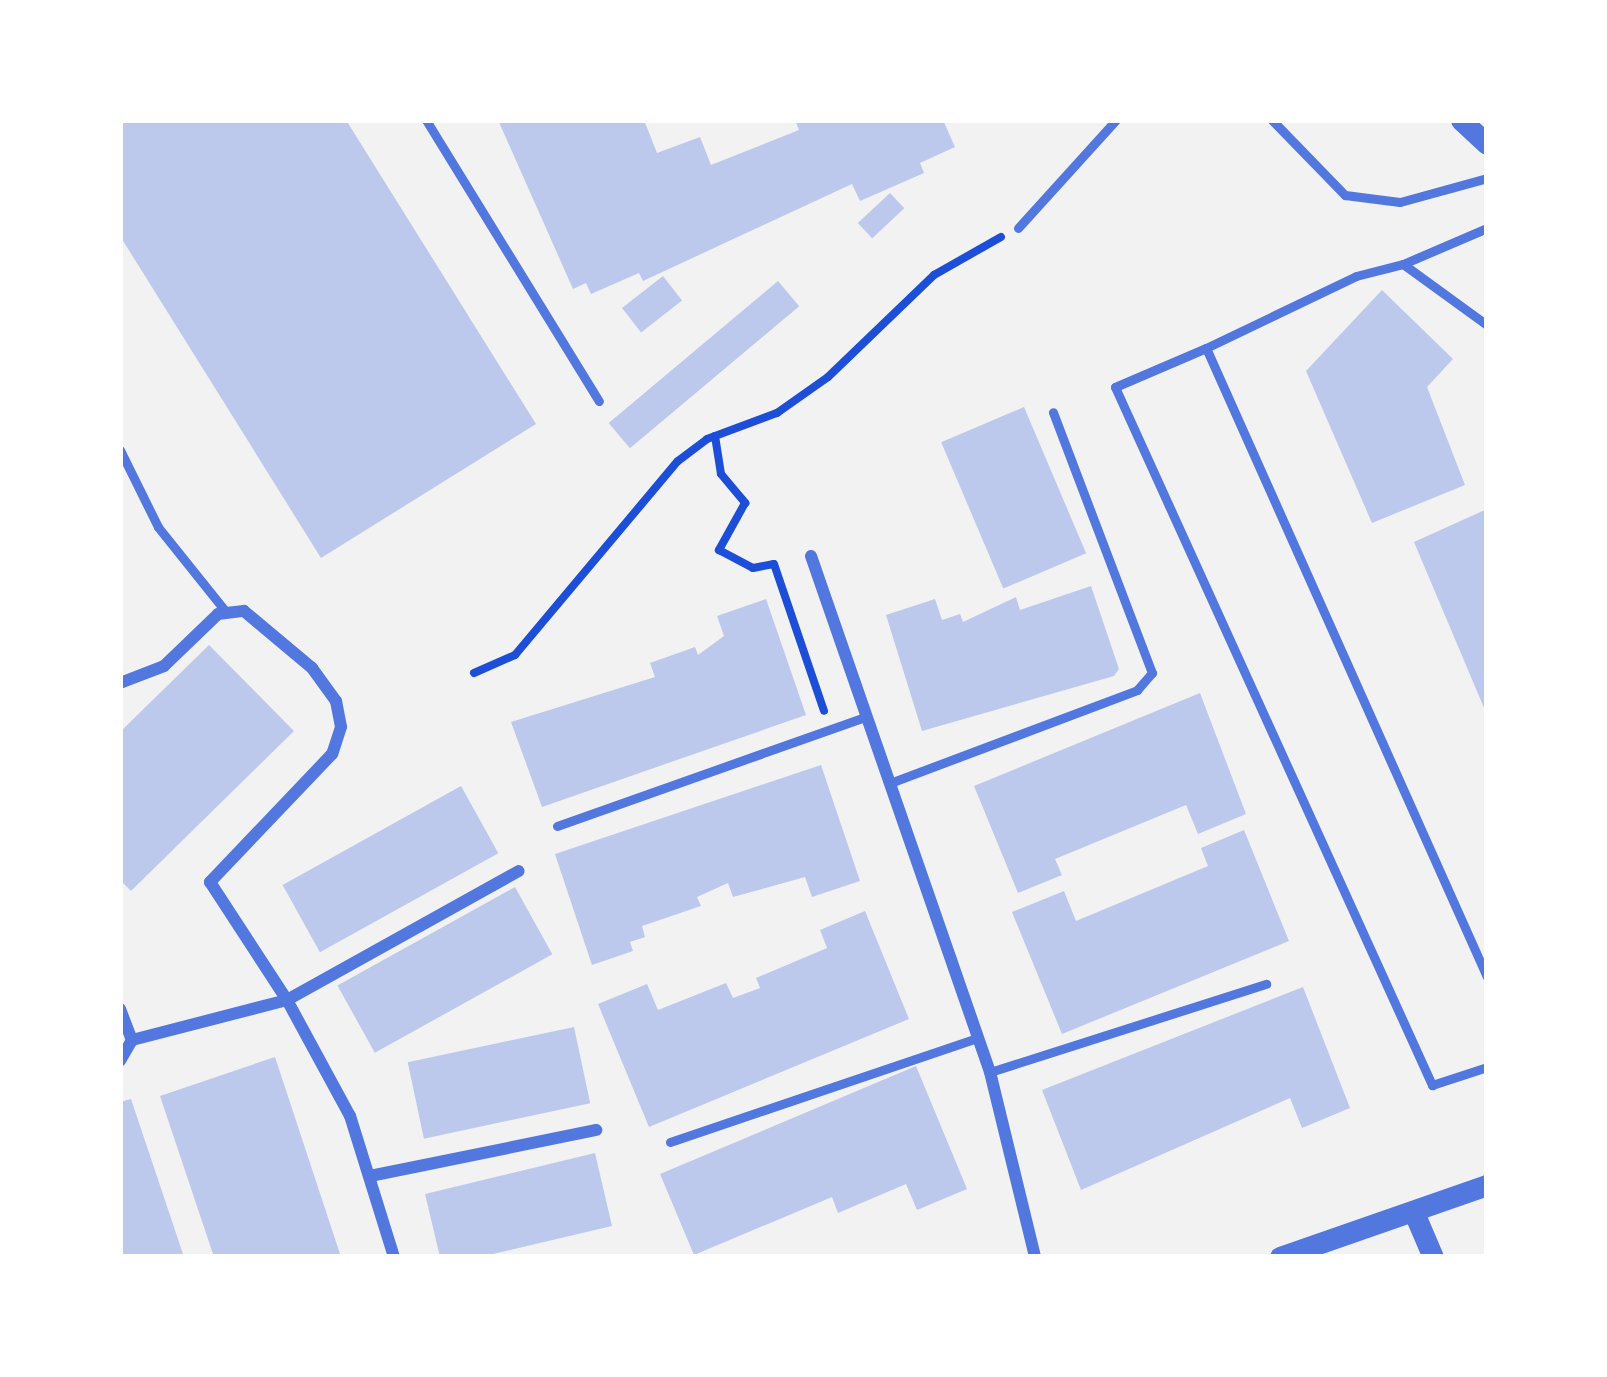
<!DOCTYPE html>
<html>
<head>
<meta charset="utf-8">
<style>
	body { margin:0 }
	#map { position:relative; width:1607px; height:1377px; overflow:hidden; background:#f2f2f2; font-family:Jost,sans-serif }
	div>[style] { position:absolute }
	[style*='--x'] { left:calc(var(--x)*1px); top:calc(var(--y)*1px); width:calc(var(--w)*1px); rotate:calc(var(--a)*1deg) }
	.building>* { inset:0; background:#bdc9ec; transform-origin:0 0 }
	.path>* { height:8px; margin:-4px; padding:0 4px; transform-origin:4px; border-radius:4px; background:#1d4ed8 }
	.service>* { height:9px; margin:-4.5px; padding:0 4.5px; transform-origin:4.5px; border-radius:4.5px; background:#5277de }
	.minor>* { height:12px; margin:-6px; padding:0 6px; transform-origin:6px; border-radius:6px; background:#5277de }
	.tertiary>* { height:21px; margin:-10.5px; padding:0 10.5px; transform-origin:10.5px; border-radius:10.5px; background:#5277de }
	span { translate:-50% -50%; white-space:nowrap; text-align:center; line-height:1.15; -webkit-text-stroke:10px #fff; paint-order:stroke }
	.frame { position:absolute; inset:0; border:123px solid #fff; pointer-events:none }
</style>
</head>
<body>
<div id="map">
	<div class="building">
		<i style="clip-path:polygon(120px 120px,346px 120px,536px 424px,321px 558px,120px 236px)"></i>
		<i style="clip-path:polygon(498px 120px,644px 120px,657px 153px,700px 137px,711px 165px,799px 130px,795px 120px,943px 120px,955px 147px,920px 163px,924px 173px,860px 201px,852px 184px,643px 281px,639px 273px,591px 294px,586px 283px,573px 289px)"></i>
		<i style="left:890px;top:193px;width:21px;height:44px;rotate:47deg"></i>
		<i style="left:663px;top:276px;width:31px;height:52px;rotate:52deg"></i>
		<i style="left:778px;top:281px;width:33px;height:221px;rotate:50deg"></i>
		<i style="clip-path:polygon(1382px 290px,1453px 359px,1427px 387px,1465px 485px,1372px 523px,1306px 371px)"></i>
		<i style="left:1024px;top:407px;width:159px;height:90px;rotate:67deg"></i>
		<i style="clip-path:polygon(1487px 509px,1487px 715px,1414px 542px)"></i>
		<i style="clip-path:polygon(1091px 586px,1119px 669px,1114px 676px,922px 731px,886px 615px,935px 599px,942px 620px,960px 614px,963px 622px,1016px 597px,1020px 610px)"></i>
		<i style="clip-path:polygon(766px 599px,806px 715px,542px 807px,511px 722px,655px 677px,650px 663px,695px 647px,698px 655px,724px 636px,717px 616px)"></i>
		<i style="clip-path:polygon(209px 645px,294px 731px,131px 891px,120px 880px,120px 732px)"></i>
		<i style="clip-path:polygon(1200px 693px,1246px 814px,1198px 834px,1186px 805px,1055px 859px,1062px 875px,1018px 893px,974px 786px)"></i>
		<i style="clip-path:polygon(821px 765px,860px 881px,812px 897px,805px 877px,733px 897px,728px 883px,697px 897px,701px 906px,642px 926px,645px 937px,630px 942px,633px 951px,592px 965px,555px 854px)"></i>
		<i style="left:461px;top:786px;width:77px;height:204px;rotate:61deg"></i>
		<i style="clip-path:polygon(1244px 830px,1289px 941px,1062px 1034px,1012px 912px,1064px 891px,1076px 921px,1208px 866px,1201px 848px)"></i>
		<i style="left:515px;top:887px;width:77px;height:203px;rotate:61deg"></i>
		<i style="clip-path:polygon(865px 911px,909px 1019px,649px 1127px,598px 1004px,647px 984px,658px 1010px,726px 983px,733px 998px,760px 988px,756px 978px,827px 948px,820px 930px)"></i>
		<i style="clip-path:polygon(1303px 987px,1350px 1108px,1302px 1128px,1290px 1098px,1081px 1190px,1042px 1090px)"></i>
		<i style="left:574px;top:1027px;width:78px;height:170px;rotate:78deg"></i>
		<i style="clip-path:polygon(275px 1057px,341px 1257px,214px 1257px,160px 1096px)"></i>
		<i style="clip-path:polygon(916px 1066px,967px 1189px,917px 1210px,906px 1184px,838px 1213px,832px 1197px,694px 1255px,660px 1174px)"></i>
		<i style="clip-path:polygon(131px 1099px,184px 1257px,120px 1257px,120px 1102px)"></i>
		<i style="clip-path:polygon(595px 1153px,612px 1226px,480px 1257px,440px 1257px,425px 1194px)"></i>
	</div>
	<div class="path">
		<i style="--x:715;--y:436;--w:38;--a:81"></i>
		<i style="--x:721;--y:474;--w:38;--a:50"></i>
		<i style="--x:745;--y:503;--w:54;--a:119"></i>
		<i style="--x:719;--y:550;--w:38;--a:28"></i>
		<i style="--x:753;--y:568;--w:21;--a:-11"></i>
		<i style="--x:774;--y:564;--w:155;--a:71.2"></i>
		<i style="--x:474;--y:673;--w:45;--a:-23.7"></i>
		<i style="--x:515;--y:655;--w:253;--a:-50"></i>
		<i style="--x:678;--y:461;--w:36;--a:-37"></i>
		<i style="--x:707;--y:439;--w:75;--a:-20.4"></i>
		<i style="--x:777;--y:413;--w:62;--a:-35.2"></i>
		<i style="--x:828;--y:377;--w:147;--a:-43.9"></i>
		<i style="--x:934;--y:275;--w:77;--a:-29.6"></i>
	</div>
	<div class="service">
		<i style="--x:426;--y:120;--w:330;--a:58.4"></i>
		<i style="--x:1272;--y:120;--w:105;--a:45.8"></i>
		<i style="--x:1345;--y:195;--w:55;--a:7.3"></i>
		<i style="--x:1400;--y:202;--w:90;--a:-15.4"></i>
		<i style="--x:1018;--y:228;--w:146;--a:-47.8"></i>
		<i style="--x:1487;--y:228;--w:91;--a:156.8"></i>
		<i style="--x:1403;--y:264;--w:104;--a:36"></i>
		<i style="--x:1206;--y:348;--w:166;--a:-25.6"></i>
		<i style="--x:1356;--y:276;--w:49;--a:-14.3"></i>
		<i style="--x:120;--y:450;--w:86;--a:63.7"></i>
		<i style="--x:158;--y:527;--w:110;--a:51.3"></i>
		<i style="--x:890;--y:783;--w:264;--a:-20.6"></i>
		<i style="--x:1137;--y:690;--w:23;--a:-49"></i>
		<i style="--x:1152;--y:673;--w:279;--a:-110.8"></i>
		<i style="--x:557;--y:826;--w:329;--a:-19.5"></i>
		<i style="--x:1487;--y:977;--w:689;--a:-114.07"></i>
		<i style="--x:1206;--y:348;--w:99;--a:156.8"></i>
		<i style="--x:1115;--y:387;--w:767;--a:65.57"></i>
		<i style="--x:1432;--y:1085;--w:58;--a:-18.1"></i>
		<i style="--x:990;--y:1072;--w:290;--a:-17.7"></i>
		<i style="--x:670;--y:1142;--w:325;--a:-18.7"></i>
	</div>
	<div class="minor">
		<i style="--x:811;--y:556;--w:546;--a:70.87"></i>
		<i style="--x:990;--y:1072;--w:190;--a:76.3"></i>
		<i style="--x:120;--y:683;--w:47;--a:-21.1"></i>
		<i style="--x:164;--y:666;--w:75;--a:-43.9"></i>
		<i style="--x:218;--y:614;--w:26;--a:-7"></i>
		<i style="--x:244;--y:611;--w:89;--a:40"></i>
		<i style="--x:312;--y:668;--w:41;--a:54"></i>
		<i style="--x:336;--y:701;--w:26;--a:79"></i>
		<i style="--x:341;--y:727;--w:28;--a:108"></i>
		<i style="--x:332;--y:754;--w:177;--a:133.6"></i>
		<i style="--x:210;--y:882;--w:141;--a:56.9"></i>
		<i style="--x:287;--y:1000;--w:160;--a:165.5"></i>
		<i style="--x:132;--y:1040;--w:24;--a:120"></i>
		<i style="--x:120;--y:1009;--w:33;--a:69"></i>
		<i style="--x:370;--y:1176;--w:231;--a:-11.5"></i>
		<i style="--x:394;--y:1257;--w:148;--a:-107.3"></i>
		<i style="--x:350;--y:1116;--w:132;--a:-118.5"></i>
		<i style="--x:287;--y:1000;--w:265;--a:-29.1"></i>
	</div>
	<div class="tertiary">
		<i style="--x:1461;--y:120;--w:35;--a:43"></i>
		<i style="--x:1415;--y:1215;--w:46;--a:66.8"></i>
		<i style="--x:1280;--y:1257;--w:219;--a:-19.2"></i>
	</div>
	<div class="frame"></div>
</div>
</body>
</html>
